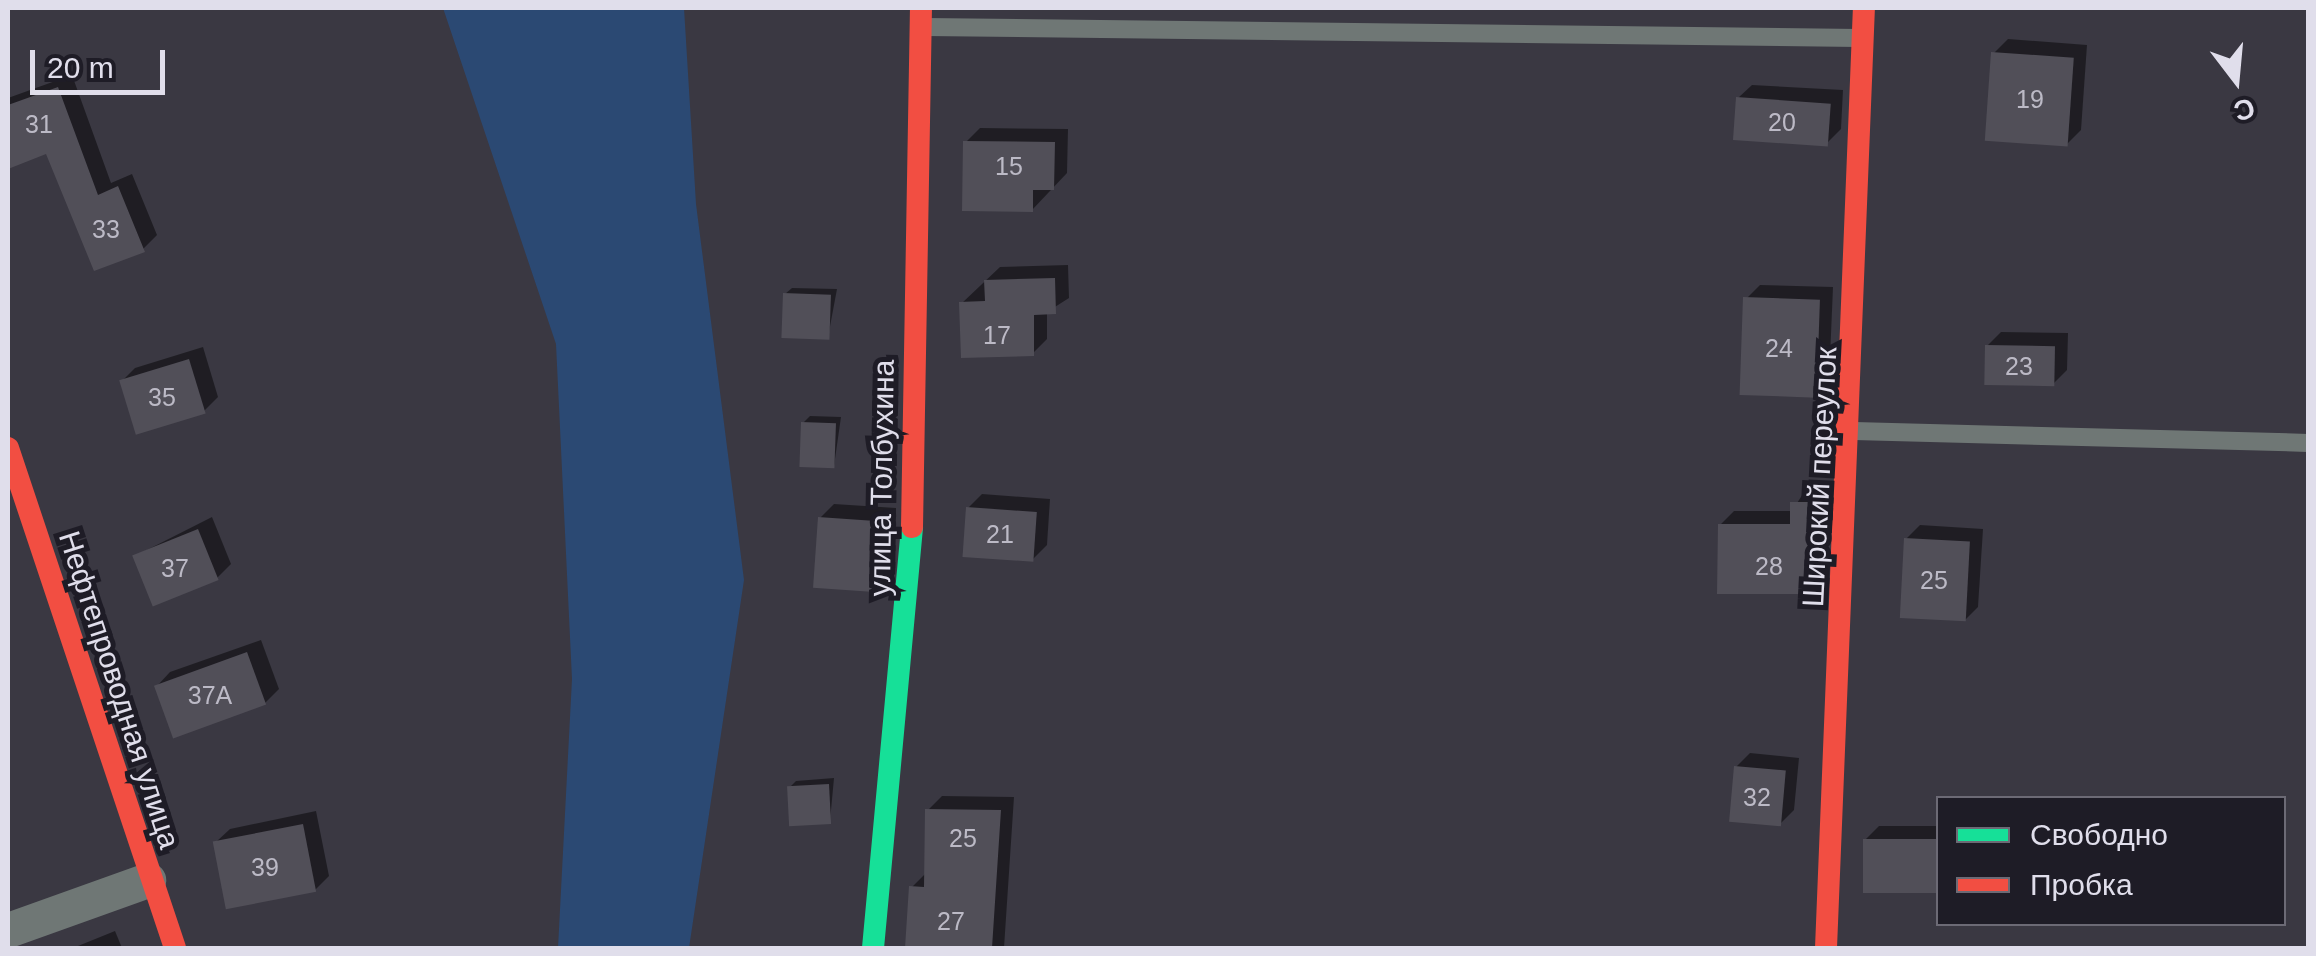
<!DOCTYPE html>
<html>
<head>
<meta charset="utf-8">
<style>
	body { margin:0 }
	#map { position:relative; width:2316px; height:956px; overflow:hidden; background:#3a3842; font-family:Arial,sans-serif }
	div>[style] { position:absolute }
	[style*='--x'] { left:calc(var(--x)*1px); top:calc(var(--y)*1px); width:calc(var(--w)*1px); rotate:calc(var(--a)*1deg) }
	.water>* { inset:0; background:#2b4973 }
	.shadow>* { inset:0; background:#0007 }
	.building>* { inset:0; background:#514f58; transform-origin:0 0 }
	.lane>* { height:18px; margin:-9px; padding:0 9px; transform-origin:9px; border-radius:9px; background:#6f7775 }
	.street>* { height:35px; margin:-17.5px; padding:0 17.5px; transform-origin:17.5px; border-radius:17.5px; background:#6f7775 }
	.fast>* { height:22px; margin:-11px; padding:0 11px; transform-origin:11px; border-radius:11px; background:#16e098 }
	.jam>* { height:22px; margin:-11px; padding:0 11px; transform-origin:11px; border-radius:11px; background:#f24e42 }
	span { translate:-50% -50%; white-space:nowrap; text-align:center; line-height:1.15; -webkit-text-stroke:10px #1e1c26; paint-order:stroke }
	.number-label { font-size:25px; color:#bcbac6 }
	.number-label span { -webkit-text-stroke-width:0 }
	.street-label { font-size:30px; color:#e0deeb }
	.frame { position:absolute; inset:0; border:10px solid #e0deeb; pointer-events:none }
	.legend { position:absolute; left:1936px; top:796px; width:350px; height:130px; box-sizing:border-box; background:#1e1c26; border:2px solid #6c6a75; margin:0; padding:12px 18px; list-style:none; font-size:30px; color:#e0deeb }
	.legend li { display:flex; align-items:center; gap:20px; height:50px }
	.legend b { width:50px; border:2px solid #6c6a75 }
	.north { position:absolute; left:2186px; top:30px; width:100px; height:100px; -webkit-text-stroke:8px #1e1c26; paint-order:stroke; rotate:164deg; font-size:28px; font-weight:700; line-height:40px; text-align:center; color:#e0deeb }
	.north::after { content:''; display:block; margin:auto; width:35px; height:45px; background:#e0deeb; clip-path:polygon(50% 0,100% 100%,50% 72%,0 100%) }
	.scale { position:absolute; left:30px; top:50px; width:135px; height:45px; box-sizing:border-box; border:5px solid #e0deeb; border-top:0; padding-left:12px; font-size:30px; line-height:35px; white-space:nowrap; color:#e0deeb; -webkit-text-stroke:8px #1e1c26; paint-order:stroke }
</style>
</head>
<body>
<div id="map">
	<div class="water">
		<i style="clip-path:polygon(443px 8px,684px 8px,696px 204px,744px 580px,689px 948px,558px 948px,572px 679px,556px 344px)"></i>
	</div>
	<div class="shadow">
		<i style="clip-path:polygon(2008px 39px,2087px 45px,2081px 130px,2067px 144px,1994px 53px)"></i>
		<i style="clip-path:polygon(72px 75px,111px 183px,132px 174px,157px 235px,143px 249px,48px 151px,8px 166px,8px 98px)"></i>
		<i style="clip-path:polygon(1752px 85px,1843px 90px,1841px 129px,1827px 143px,1738px 98px)"></i>
		<i style="clip-path:polygon(980px 128px,1068px 129px,1067px 173px,1032px 210px,966px 142px)"></i>
		<i style="clip-path:polygon(1068px 265px,1069px 298px,1047px 312px,1047px 339px,1033px 353px,962px 303px,1000px 267px)"></i>
		<i style="clip-path:polygon(1760px 285px,1833px 287px,1829px 382px,1815px 396px,1746px 299px)"></i>
		<i style="clip-path:polygon(792px 288px,837px 289px,828px 337px,785px 294px)"></i>
		<i style="clip-path:polygon(2001px 332px,2068px 333px,2067px 370px,2053px 384px,1987px 346px)"></i>
		<i style="clip-path:polygon(203px 347px,218px 397px,204px 411px,121px 382px,135px 368px)"></i>
		<i style="clip-path:polygon(810px 416px,841px 417px,834px 466px,803px 423px)"></i>
		<i style="clip-path:polygon(1806px 489px,1828px 489px,1825px 577px,1811px 591px,1720px 525px,1734px 511px,1792px 511px)"></i>
		<i style="clip-path:polygon(982px 494px,1050px 499px,1047px 545px,1033px 559px,968px 508px)"></i>
		<i style="clip-path:polygon(834px 504px,896px 508px,894px 577px,881px 591px,820px 518px)"></i>
		<i style="clip-path:polygon(212px 517px,231px 564px,217px 578px,135px 556px)"></i>
		<i style="clip-path:polygon(1920px 525px,1983px 529px,1978px 607px,1964px 621px,1906px 539px)"></i>
		<i style="clip-path:polygon(261px 640px,279px 689px,265px 703px,157px 686px,170px 672px)"></i>
		<i style="clip-path:polygon(1750px 753px,1799px 758px,1794px 810px,1780px 824px,1736px 767px)"></i>
		<i style="clip-path:polygon(834px 778px,830px 821px,790px 787px,796px 781px)"></i>
		<i style="clip-path:polygon(942px 796px,1014px 797px,1004px 948px,907px 948px,912px 887px,927px 872px,928px 810px)"></i>
		<i style="clip-path:polygon(316px 811px,329px 876px,315px 890px,216px 842px,230px 829px)"></i>
		<i style="clip-path:polygon(1879px 826px,1938px 826px,1938px 891px,1865px 891px,1865px 840px)"></i>
		<i style="clip-path:polygon(115px 931px,122px 948px,73px 948px)"></i>
	</div>
	<div class="building">
		<i style="left:1991px;top:52px;width:83px;height:89px;rotate:4deg"></i>
		<i style="clip-path:polygon(58px 87px,98px 195px,118px 186px,145px 252px,94px 271px,46px 154px,8px 169px,8px 105px)"></i>
		<i style="left:1736px;top:97px;width:95px;height:43px;rotate:4deg"></i>
		<i style="clip-path:polygon(963px 141px,1055px 142px,1054px 190px,1033px 190px,1033px 212px,962px 211px)"></i>
		<i style="clip-path:polygon(1055px 278px,1056px 314px,1034px 315px,1034px 356px,961px 358px,959px 302px,985px 301px,984px 280px)"></i>
		<i style="left:783px;top:293px;width:48px;height:45px;rotate:2deg"></i>
		<i style="left:1743px;top:297px;width:77px;height:98px;rotate:2deg"></i>
		<i style="left:1985px;top:345px;width:70px;height:40px;rotate:1deg"></i>
		<i style="left:189px;top:359px;width:57px;height:73px;rotate:73deg"></i>
		<i style="left:801px;top:422px;width:35px;height:45px;rotate:2deg"></i>
		<i style="clip-path:polygon(1790px 502px,1815px 502px,1812px 594px,1717px 594px,1718px 524px,1790px 524px)"></i>
		<i style="left:966px;top:507px;width:71px;height:50px;rotate:4deg"></i>
		<i style="left:818px;top:517px;width:65px;height:71px;rotate:4deg"></i>
		<i style="left:198px;top:529px;width:55px;height:71px;rotate:68deg"></i>
		<i style="left:1904px;top:538px;width:66px;height:80px;rotate:3deg"></i>
		<i style="left:247px;top:652px;width:56px;height:99px;rotate:70deg"></i>
		<i style="left:1734px;top:766px;width:52px;height:56px;rotate:5deg"></i>
		<i style="left:829px;top:784px;width:40px;height:42px;rotate:87deg"></i>
		<i style="clip-path:polygon(925px 809px,1001px 810px,992px 948px,905px 948px,909px 886px,924px 887px)"></i>
		<i style="left:303px;top:824px;width:69px;height:92px;rotate:79deg"></i>
		<i style="left:1863px;top:839px;width:75px;height:54px"></i>
	</div>
	<div class="lane">
		<i style="--x:925;--y:27;--w:934;--a:0.67"></i>
		<i style="--x:1854;--y:431;--w:454;--a:1.5"></i>
	</div>
	<div class="street">
		<i style="--x:8;--y:930;--w:149;--a:-19.7"></i>
	</div>
	<div class="fast">
		<i style="--x:873;--y:948;--w:423;--a:-84.7"></i>
	</div>
	<div class="jam">
		<i style="--x:8;--y:448;--w:527;--a:71.53"></i>
		<i style="--x:912;--y:527;--w:519;--a:-89.01"></i>
		<i style="--x:1826;--y:948;--w:941;--a:-87.69"></i>
	</div>
	<div class="number-label">
		<span style="left:2030px;top:99px">19</span>
		<span style="left:1782px;top:122px">20</span>
		<span style="left:39px;top:124px">31</span>
		<span style="left:1009px;top:166px">15</span>
		<span style="left:106px;top:229px">33</span>
		<span style="left:997px;top:335px">17</span>
		<span style="left:1779px;top:348px">24</span>
		<span style="left:2019px;top:366px">23</span>
		<span style="left:162px;top:397px">35</span>
		<span style="left:1000px;top:534px">21</span>
		<span style="left:1769px;top:566px">28</span>
		<span style="left:175px;top:568px">37</span>
		<span style="left:1934px;top:580px">25</span>
		<span style="left:210px;top:695px">37А</span>
		<span style="left:1757px;top:797px">32</span>
		<span style="left:963px;top:838px">25</span>
		<span style="left:265px;top:867px">39</span>
		<span style="left:951px;top:921px">27</span>
	</div>
	<div class="street-label">
		<span style="left:1820px;top:477px;rotate:-87deg">Широкий переулок</span>
		<span style="left:882px;top:478px;rotate:-89deg">улица Толбухина</span>
		<span style="left:119px;top:690px;rotate:72deg">Нефтепроводная улица</span>
	</div>
	<div class="frame"></div>
	<ul class="legend">
	<li><b style="height:12px;background:#16e098"></b>Свободно</li>
	<li><b style="height:12px;background:#f24e42"></b>Пробка</li>
	</ul>
	<div class="north">С</div>
	<div class="scale">20 m</div>
</div>
</body>
</html>
